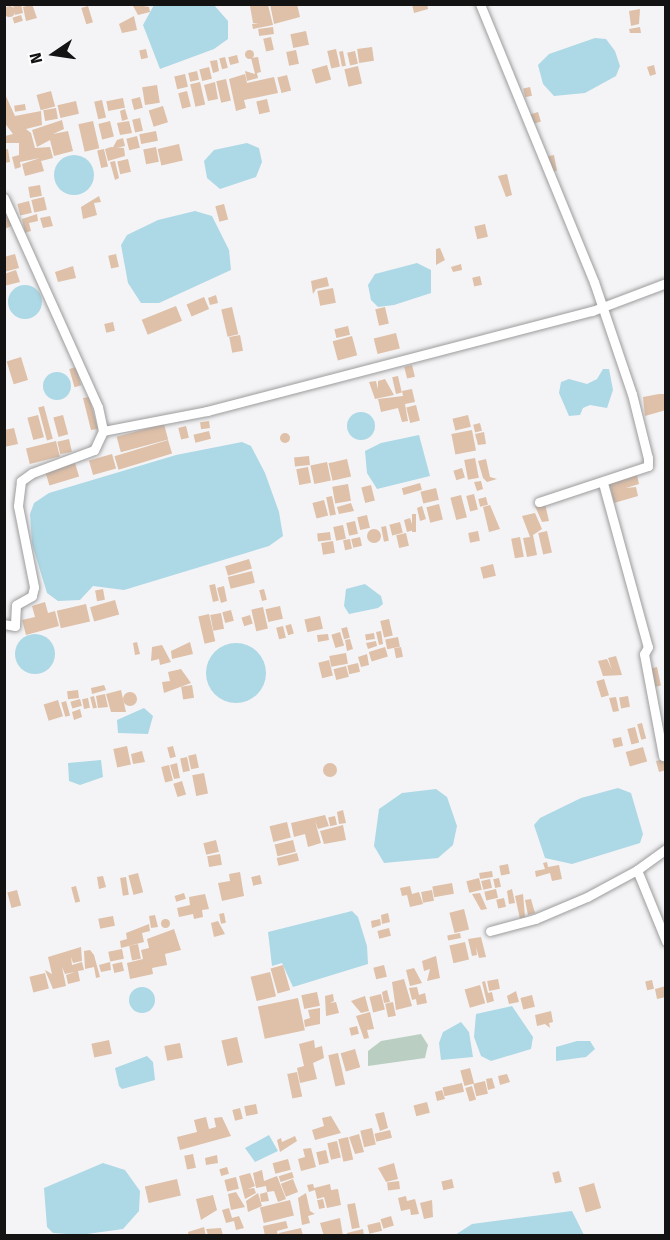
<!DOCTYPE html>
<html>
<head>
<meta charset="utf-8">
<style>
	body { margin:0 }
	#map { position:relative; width:670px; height:1240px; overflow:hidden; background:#f4f4f6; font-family:"Fira Sans",sans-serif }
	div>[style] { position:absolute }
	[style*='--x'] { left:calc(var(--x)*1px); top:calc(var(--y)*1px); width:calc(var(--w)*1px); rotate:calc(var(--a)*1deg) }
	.green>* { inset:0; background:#bacfc1 }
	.water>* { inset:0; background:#add8e6 }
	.round { border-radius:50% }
	.building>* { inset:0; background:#dfc0a8; transform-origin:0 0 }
	.roads { filter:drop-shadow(0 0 2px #9c9c9d) drop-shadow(0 0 2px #9c9c9d) }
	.street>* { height:9px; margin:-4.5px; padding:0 4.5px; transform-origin:4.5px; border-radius:4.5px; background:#fff }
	span { translate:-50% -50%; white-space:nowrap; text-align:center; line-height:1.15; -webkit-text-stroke:4.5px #fff; paint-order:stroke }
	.frame { position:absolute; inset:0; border:6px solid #131314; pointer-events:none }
	.north { position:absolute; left:24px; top:24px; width:60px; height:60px; -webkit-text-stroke:4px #fff; paint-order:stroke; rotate:257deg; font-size:16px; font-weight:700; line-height:24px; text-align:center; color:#131314 }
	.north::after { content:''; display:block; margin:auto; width:21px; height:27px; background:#131314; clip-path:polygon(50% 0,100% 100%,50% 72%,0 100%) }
</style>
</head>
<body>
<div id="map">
	<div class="green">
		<i style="clip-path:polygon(421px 1034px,428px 1045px,425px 1058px,368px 1066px,368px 1051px,381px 1041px)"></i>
	</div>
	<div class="water">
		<i style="clip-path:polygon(154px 5px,214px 5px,228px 21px,228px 39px,214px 49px,160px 69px,143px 25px)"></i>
		<i style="clip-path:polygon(595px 38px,606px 39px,615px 51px,620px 66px,616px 76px,585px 93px,554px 96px,543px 84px,538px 65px,549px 54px)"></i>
		<i style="clip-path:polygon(247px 143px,259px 148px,262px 162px,256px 177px,220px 189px,207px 178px,204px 161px,214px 150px)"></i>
		<i class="round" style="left:54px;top:155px;width:40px;height:40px"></i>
		<i style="clip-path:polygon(195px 211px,212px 216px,229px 250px,231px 270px,159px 303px,141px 303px,128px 283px,121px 245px,127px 235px,158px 220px)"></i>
		<i style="clip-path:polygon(417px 263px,431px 270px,431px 293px,394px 305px,378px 307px,371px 300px,368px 285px,375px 274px)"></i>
		<i class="round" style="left:8px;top:285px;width:34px;height:34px"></i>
		<i style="clip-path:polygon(603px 369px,609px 369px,613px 390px,607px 408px,590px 405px,583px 408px,580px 415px,569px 416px,559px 393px,561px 382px,569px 379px,587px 384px,597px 379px)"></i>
		<i class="round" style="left:43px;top:372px;width:28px;height:28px"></i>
		<i class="round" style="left:347px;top:412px;width:28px;height:28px"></i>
		<i style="clip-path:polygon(419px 435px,430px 476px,377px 489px,367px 473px,365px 451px,381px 443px)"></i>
		<i style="clip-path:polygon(242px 442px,251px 446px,265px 473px,279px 512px,283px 536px,269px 546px,124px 590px,93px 586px,80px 600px,58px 601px,47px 593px,32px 544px,30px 514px,34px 503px,49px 493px,176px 455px)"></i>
		<i style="clip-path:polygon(365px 584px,381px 596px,383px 604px,378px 608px,349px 614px,344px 606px,346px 589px)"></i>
		<i class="round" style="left:15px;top:634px;width:40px;height:40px"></i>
		<i class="round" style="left:206px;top:643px;width:60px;height:60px"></i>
		<i style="clip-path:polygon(144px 708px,153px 716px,148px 734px,118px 733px,117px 720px)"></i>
		<i style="clip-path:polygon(101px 760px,103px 777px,80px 785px,69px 781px,68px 763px)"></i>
		<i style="clip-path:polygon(618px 788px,631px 793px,643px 834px,640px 843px,572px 864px,545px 858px,534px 825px,540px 818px,581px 798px)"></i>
		<i style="clip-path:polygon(436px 789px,447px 797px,457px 826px,453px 845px,438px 858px,384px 863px,374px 846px,379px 809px,402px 793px)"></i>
		<i style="clip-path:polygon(352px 911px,358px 917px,367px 946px,368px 964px,293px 987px,282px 963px,272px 966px,268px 932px)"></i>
		<i class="round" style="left:129px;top:987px;width:26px;height:26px"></i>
		<i style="clip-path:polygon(512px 1006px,533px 1037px,531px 1049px,491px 1061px,481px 1056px,474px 1037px,476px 1014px)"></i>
		<i style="clip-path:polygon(461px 1022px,469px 1032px,473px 1057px,441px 1060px,439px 1043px,443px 1032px)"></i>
		<i style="clip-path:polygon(577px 1041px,590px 1041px,595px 1049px,586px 1057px,556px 1061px,556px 1047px)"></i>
		<i style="clip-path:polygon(147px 1056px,153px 1062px,155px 1080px,122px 1089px,119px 1086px,115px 1068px)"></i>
		<i style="clip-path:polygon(269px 1135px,278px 1151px,255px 1162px,245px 1148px)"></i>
		<i style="clip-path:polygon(103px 1163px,125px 1170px,140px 1191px,139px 1211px,123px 1229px,80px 1235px,53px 1233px,47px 1227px,44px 1188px)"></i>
		<i style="clip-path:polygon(572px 1211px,584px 1235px,455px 1235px,472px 1224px)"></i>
	</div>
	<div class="building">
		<i style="clip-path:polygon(13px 4px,21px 4px,23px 13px,15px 15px)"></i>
		<i style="clip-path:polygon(32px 4px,37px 18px,26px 21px,23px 7px)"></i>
		<i style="clip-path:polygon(132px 4px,149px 7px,150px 12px,138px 15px)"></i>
		<i style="clip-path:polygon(270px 4px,297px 4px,300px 17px,274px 24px)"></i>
		<i style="clip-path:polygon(412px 4px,427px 4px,428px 9px,414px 13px)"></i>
		<i style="clip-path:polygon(268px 5px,273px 25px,253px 29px,252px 24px,259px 23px,253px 23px,250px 6px)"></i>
		<i class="round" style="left:3.5px;top:5.5px;width:11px;height:11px"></i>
		<i style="left:88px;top:6px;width:17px;height:7px;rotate:73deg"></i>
		<i style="clip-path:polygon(640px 9px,639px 24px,631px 26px,629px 11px)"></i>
		<i style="left:21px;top:15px;width:6px;height:9px;rotate:72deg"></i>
		<i style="clip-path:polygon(134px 16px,137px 30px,122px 33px,119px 24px)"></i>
		<i style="left:273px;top:27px;width:7px;height:15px;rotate:82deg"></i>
		<i style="clip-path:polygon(640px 27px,641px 33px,630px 33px,629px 29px)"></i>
		<i style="left:306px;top:31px;width:14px;height:16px;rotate:78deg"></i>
		<i style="left:271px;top:37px;width:13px;height:8px;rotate:77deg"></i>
		<i style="left:372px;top:47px;width:14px;height:15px;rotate:82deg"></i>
		<i style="left:146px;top:49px;width:9px;height:7px;rotate:77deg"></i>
		<i style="left:336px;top:49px;width:18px;height:9px;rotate:77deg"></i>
		<i class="round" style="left:244.5px;top:49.5px;width:9px;height:9px"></i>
		<i style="left:296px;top:50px;width:14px;height:10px;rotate:78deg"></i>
		<i style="left:343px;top:51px;width:15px;height:4px;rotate:79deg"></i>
		<i style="left:355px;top:51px;width:13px;height:8px;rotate:77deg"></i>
		<i style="left:237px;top:55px;width:8px;height:9px;rotate:76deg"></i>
		<i style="left:225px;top:57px;width:11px;height:6px;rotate:75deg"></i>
		<i style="clip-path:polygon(258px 57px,261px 72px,257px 73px,258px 78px,247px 81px,245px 71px,255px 74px,251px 58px)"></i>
		<i style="clip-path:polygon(217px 60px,219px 71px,213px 73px,210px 61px)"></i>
		<i style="left:327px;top:65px;width:15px;height:16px;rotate:74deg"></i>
		<i style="clip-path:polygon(654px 65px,656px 74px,650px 76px,647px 67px)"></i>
		<i style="left:358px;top:66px;width:18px;height:14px;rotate:77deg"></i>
		<i style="left:209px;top:67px;width:12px;height:10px;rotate:76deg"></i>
		<i style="left:197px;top:71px;width:9px;height:9px;rotate:77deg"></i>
		<i style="left:185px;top:74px;width:13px;height:11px;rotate:77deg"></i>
		<i style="clip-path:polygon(245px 74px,247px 83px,274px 77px,278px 93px,244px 100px,246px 108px,236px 111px,229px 79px)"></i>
		<i style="left:287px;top:75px;width:16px;height:10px;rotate:75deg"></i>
		<i style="left:226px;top:79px;width:22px;height:10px;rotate:77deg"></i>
		<i style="left:200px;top:82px;width:23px;height:10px;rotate:77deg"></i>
		<i style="clip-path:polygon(215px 82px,218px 99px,208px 101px,204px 85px)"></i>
		<i style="left:157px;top:85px;width:18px;height:15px;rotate:81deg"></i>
		<i style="left:530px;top:87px;width:9px;height:7px;rotate:77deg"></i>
		<i style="left:51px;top:91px;width:16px;height:15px;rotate:75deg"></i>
		<i style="left:187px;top:91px;width:16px;height:9px;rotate:76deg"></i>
		<i style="clip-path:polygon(5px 94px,15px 116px,41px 111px,42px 125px,26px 129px,31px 133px,35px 148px,50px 147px,53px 158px,41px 161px,44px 171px,25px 176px,22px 164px,40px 158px,20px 162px,21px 167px,15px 169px,12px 157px,19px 155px,19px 143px,5px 143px,5px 136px,13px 134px,4px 122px)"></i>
		<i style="left:140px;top:97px;width:11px;height:9px;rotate:75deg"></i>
		<i style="left:123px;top:98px;width:10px;height:17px;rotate:79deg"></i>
		<i style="left:267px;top:99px;width:13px;height:11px;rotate:77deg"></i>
		<i style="left:102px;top:100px;width:18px;height:8px;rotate:77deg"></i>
		<i style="left:76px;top:101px;width:13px;height:19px;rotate:77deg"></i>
		<i style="left:25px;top:104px;width:6px;height:11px;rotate:81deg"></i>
		<i style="left:163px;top:106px;width:17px;height:15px;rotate:73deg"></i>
		<i style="left:56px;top:108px;width:11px;height:13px;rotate:80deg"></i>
		<i style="clip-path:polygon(125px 109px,128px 119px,122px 121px,120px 111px)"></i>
		<i style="left:538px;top:112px;width:10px;height:9px;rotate:73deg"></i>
		<i style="left:140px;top:118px;width:13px;height:8px;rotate:77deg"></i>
		<i style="clip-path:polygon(62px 120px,64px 129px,53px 134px,68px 131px,73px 151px,54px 156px,50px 140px,37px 147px,32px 130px)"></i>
		<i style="left:93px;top:121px;width:28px;height:15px;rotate:77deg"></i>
		<i style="left:110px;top:121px;width:16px;height:12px;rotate:76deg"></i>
		<i style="clip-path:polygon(129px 121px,132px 133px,120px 135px,117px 123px)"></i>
		<i style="left:156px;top:131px;width:10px;height:17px;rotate:79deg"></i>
		<i style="left:137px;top:136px;width:12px;height:11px;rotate:76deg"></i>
		<i style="clip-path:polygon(123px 138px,125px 146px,112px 149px,117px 140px)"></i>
		<i style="left:179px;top:144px;width:17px;height:22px;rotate:77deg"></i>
		<i style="clip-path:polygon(111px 147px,124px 148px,125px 156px,108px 161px,105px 149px)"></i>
		<i style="left:156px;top:147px;width:15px;height:13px;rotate:79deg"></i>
		<i style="clip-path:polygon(8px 149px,10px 162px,4px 163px,4px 150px)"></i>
		<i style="left:104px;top:149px;width:18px;height:7px;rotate:77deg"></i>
		<i style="left:554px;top:155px;width:16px;height:9px;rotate:79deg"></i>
		<i style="left:128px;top:159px;width:13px;height:11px;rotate:77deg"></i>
		<i style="clip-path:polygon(115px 161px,119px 178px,115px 180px,110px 162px)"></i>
		<i style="clip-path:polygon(507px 174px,512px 195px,506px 197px,498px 176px)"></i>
		<i style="left:40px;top:185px;width:11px;height:12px;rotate:80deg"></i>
		<i style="clip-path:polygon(99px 196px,101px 202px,94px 203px,97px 215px,83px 219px,81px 207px)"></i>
		<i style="left:44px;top:197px;width:13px;height:13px;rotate:77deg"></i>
		<i style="left:29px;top:201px;width:12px;height:12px;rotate:76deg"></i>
		<i style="left:224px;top:204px;width:16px;height:9px;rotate:75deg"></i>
		<i style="clip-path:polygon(4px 208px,12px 226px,4px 229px)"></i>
		<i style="clip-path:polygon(37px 214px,38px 221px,29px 223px,31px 231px,25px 233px,22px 219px)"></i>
		<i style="clip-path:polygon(50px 216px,53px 226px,43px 228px,40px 218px)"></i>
		<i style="left:485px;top:224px;width:13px;height:11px;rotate:77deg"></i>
		<i style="clip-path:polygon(440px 248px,445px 260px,436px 265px,436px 249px)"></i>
		<i style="clip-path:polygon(15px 254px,19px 268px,4px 272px,4px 257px)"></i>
		<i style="left:116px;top:254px;width:13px;height:8px;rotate:77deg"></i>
		<i style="clip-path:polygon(461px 264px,462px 270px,453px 272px,451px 267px)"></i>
		<i style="clip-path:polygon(73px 266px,76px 278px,58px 282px,55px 272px)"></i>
		<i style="clip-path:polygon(16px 270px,20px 282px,4px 286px,4px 274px)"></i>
		<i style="left:480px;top:276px;width:9px;height:8px;rotate:77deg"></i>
		<i style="clip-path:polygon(327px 277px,329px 286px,316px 289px,313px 294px,311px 281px)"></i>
		<i style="left:333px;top:288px;width:15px;height:16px;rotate:79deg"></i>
		<i style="clip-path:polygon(216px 295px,218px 303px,210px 305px,208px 298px)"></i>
		<i style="left:204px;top:297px;width:13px;height:19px;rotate:67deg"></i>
		<i style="left:176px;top:306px;width:16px;height:37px;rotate:68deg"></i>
		<i style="left:232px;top:307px;width:28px;height:11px;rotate:77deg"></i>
		<i style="left:385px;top:307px;width:17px;height:10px;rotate:77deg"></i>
		<i style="left:113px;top:322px;width:9px;height:9px;rotate:77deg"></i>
		<i style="left:348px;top:326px;width:9px;height:14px;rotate:77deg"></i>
		<i style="left:396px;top:333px;width:16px;height:23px;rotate:76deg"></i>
		<i style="left:240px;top:335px;width:16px;height:11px;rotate:79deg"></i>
		<i style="left:352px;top:336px;width:20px;height:20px;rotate:75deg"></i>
		<i style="left:21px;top:357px;width:24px;height:15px;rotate:73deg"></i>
		<i style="left:412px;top:365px;width:12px;height:8px;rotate:76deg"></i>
		<i style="left:76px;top:367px;width:19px;height:7px;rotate:74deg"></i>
		<i style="left:398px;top:376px;width:17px;height:6px;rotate:77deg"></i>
		<i style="clip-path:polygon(385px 379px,394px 395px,375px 399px,369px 382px,376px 381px,378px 389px,378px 381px)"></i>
		<i style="clip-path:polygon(412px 389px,415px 402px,405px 404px,408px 421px,402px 422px,398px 408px,381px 412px,378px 399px,403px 396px,402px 391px)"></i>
		<i style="clip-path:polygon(659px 394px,666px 394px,666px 410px,645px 416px,643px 397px)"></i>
		<i style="clip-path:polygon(89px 397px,98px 429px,91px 430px,83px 398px)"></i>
		<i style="left:416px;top:405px;width:16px;height:10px;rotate:76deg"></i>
		<i style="left:44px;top:406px;width:34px;height:6px;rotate:75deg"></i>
		<i style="left:38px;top:415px;width:23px;height:11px;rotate:75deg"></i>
		<i style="left:63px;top:415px;width:20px;height:10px;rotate:75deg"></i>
		<i style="left:468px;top:415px;width:12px;height:16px;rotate:76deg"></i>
		<i style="left:209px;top:421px;width:7px;height:9px;rotate:82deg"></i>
		<i style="left:480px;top:423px;width:8px;height:7px;rotate:76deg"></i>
		<i style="left:164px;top:424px;width:16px;height:49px;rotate:75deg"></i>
		<i style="left:186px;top:426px;width:12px;height:8px;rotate:76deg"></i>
		<i style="clip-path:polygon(14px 428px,18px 444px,4px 447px,4px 430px)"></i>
		<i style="left:472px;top:430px;width:21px;height:21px;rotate:79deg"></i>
		<i style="left:209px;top:431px;width:8px;height:16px;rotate:76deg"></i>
		<i style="clip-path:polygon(484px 432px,486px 444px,478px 445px,475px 434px)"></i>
		<i class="round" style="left:280px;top:433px;width:10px;height:10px"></i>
		<i style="left:69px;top:439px;width:13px;height:12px;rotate:77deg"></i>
		<i style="left:168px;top:440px;width:14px;height:56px;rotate:73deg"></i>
		<i style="left:56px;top:441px;width:16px;height:31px;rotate:76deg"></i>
		<i style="left:112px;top:454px;width:15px;height:24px;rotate:74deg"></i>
		<i style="left:309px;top:456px;width:9px;height:15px;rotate:84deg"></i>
		<i style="left:475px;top:458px;width:20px;height:11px;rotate:79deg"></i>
		<i style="left:347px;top:459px;width:18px;height:19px;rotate:77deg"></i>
		<i style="clip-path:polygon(486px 459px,490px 477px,497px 479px,487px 482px,483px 478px,478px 461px)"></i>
		<i style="left:327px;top:462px;width:19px;height:17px;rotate:78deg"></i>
		<i style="left:75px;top:463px;width:14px;height:31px;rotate:73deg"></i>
		<i style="left:308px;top:467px;width:16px;height:12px;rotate:79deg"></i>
		<i style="left:462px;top:468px;width:10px;height:9px;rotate:73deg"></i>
		<i style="clip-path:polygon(637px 475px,639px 484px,626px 488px,636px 487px,638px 496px,614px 503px,609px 482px)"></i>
		<i style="clip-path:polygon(481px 481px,483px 489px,477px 491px,474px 482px)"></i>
		<i style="left:420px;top:483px;width:7px;height:19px;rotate:74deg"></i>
		<i style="left:348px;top:484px;width:17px;height:16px;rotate:80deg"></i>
		<i style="left:371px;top:485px;width:16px;height:10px;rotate:76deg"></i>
		<i style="left:436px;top:488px;width:12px;height:16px;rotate:76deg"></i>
		<i style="left:474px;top:494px;width:16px;height:8px;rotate:76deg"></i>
		<i style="left:461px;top:495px;width:23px;height:11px;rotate:75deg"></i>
		<i style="left:332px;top:496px;width:19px;height:6px;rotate:78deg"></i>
		<i style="left:486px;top:497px;width:8px;height:8px;rotate:76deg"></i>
		<i style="left:324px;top:500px;width:16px;height:12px;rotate:75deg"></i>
		<i style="clip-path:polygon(351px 503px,354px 511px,339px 514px,337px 507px)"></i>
		<i style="left:439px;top:504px;width:16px;height:13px;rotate:76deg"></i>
		<i style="clip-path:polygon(545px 504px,549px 521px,542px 522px,535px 506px)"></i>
		<i style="clip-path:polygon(490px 505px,500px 529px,489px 532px,483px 507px)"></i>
		<i style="clip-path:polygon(422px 506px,426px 519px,420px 521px,417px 508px)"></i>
		<i style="clip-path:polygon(535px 513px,542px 529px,533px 535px,537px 555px,527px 557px,523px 538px,530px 537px,522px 516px)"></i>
		<i style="left:412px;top:514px;width:4px;height:18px"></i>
		<i style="left:367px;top:515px;width:13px;height:10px;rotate:77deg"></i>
		<i style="clip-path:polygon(410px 518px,414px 530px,407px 532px,404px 520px)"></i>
		<i style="left:355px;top:521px;width:13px;height:9px;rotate:77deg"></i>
		<i style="left:400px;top:522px;width:11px;height:11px;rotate:75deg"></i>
		<i style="left:343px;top:525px;width:14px;height:10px;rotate:78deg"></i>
		<i style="left:386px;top:526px;width:15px;height:5px;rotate:79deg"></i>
		<i class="round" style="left:367px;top:529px;width:14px;height:14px"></i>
		<i style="left:478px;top:531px;width:10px;height:10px;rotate:79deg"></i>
		<i style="left:547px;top:531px;width:22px;height:9px;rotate:77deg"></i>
		<i style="left:330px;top:532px;width:8px;height:13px;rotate:83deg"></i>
		<i style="left:406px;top:533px;width:13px;height:10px;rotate:77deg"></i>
		<i style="left:360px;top:537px;width:9px;height:9px;rotate:77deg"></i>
		<i style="left:520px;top:537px;width:20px;height:9px;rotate:79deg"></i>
		<i style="left:350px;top:539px;width:10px;height:7px;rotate:79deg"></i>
		<i style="left:333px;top:541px;width:12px;height:12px;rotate:81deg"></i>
		<i style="left:249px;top:559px;width:10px;height:25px;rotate:73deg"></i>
		<i style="left:493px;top:564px;width:12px;height:13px;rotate:76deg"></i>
		<i style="left:252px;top:571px;width:12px;height:25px;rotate:76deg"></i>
		<i style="left:215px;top:584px;width:17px;height:6px;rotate:77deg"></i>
		<i style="clip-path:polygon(224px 586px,227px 601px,221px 603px,217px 588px)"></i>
		<i style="left:103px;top:589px;width:11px;height:8px;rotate:80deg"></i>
		<i style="left:264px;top:589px;width:11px;height:5px;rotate:75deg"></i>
		<i style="left:115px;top:600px;width:15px;height:26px;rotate:74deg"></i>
		<i style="clip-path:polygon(45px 602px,48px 613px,55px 611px,59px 626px,26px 635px,22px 620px,35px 617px,32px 606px)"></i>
		<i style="left:86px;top:604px;width:18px;height:30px;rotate:77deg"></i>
		<i style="left:280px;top:606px;width:13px;height:15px;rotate:77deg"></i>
		<i style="left:263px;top:607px;width:22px;height:12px;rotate:77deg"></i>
		<i style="left:231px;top:610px;width:11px;height:9px;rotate:75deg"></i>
		<i style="left:221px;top:613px;width:16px;height:11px;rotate:79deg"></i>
		<i style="left:209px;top:614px;width:28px;height:11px;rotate:77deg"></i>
		<i style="left:250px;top:615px;width:9px;height:9px;rotate:72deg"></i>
		<i style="left:320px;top:616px;width:13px;height:16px;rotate:77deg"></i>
		<i style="left:389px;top:619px;width:17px;height:9px;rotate:77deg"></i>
		<i style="left:291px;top:624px;width:10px;height:6px;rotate:73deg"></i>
		<i style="left:283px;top:626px;width:12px;height:7px;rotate:76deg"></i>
		<i style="left:347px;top:627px;width:11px;height:6px;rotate:75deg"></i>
		<i style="clip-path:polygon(381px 631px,383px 644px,379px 645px,376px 632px)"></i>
		<i style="left:340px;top:632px;width:14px;height:9px;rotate:73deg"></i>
		<i style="left:374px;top:633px;width:6px;height:9px;rotate:81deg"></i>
		<i style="clip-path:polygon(328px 634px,329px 640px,318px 642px,317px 635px)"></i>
		<i style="left:398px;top:637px;width:10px;height:13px;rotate:79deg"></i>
		<i style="clip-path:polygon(350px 639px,353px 649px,347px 651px,345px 640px)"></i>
		<i style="clip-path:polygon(376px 641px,377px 646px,368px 649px,366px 643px)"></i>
		<i style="clip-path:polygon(137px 642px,140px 654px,135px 655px,133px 643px)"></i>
		<i style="clip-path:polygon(190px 642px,193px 654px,172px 659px,171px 651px)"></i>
		<i style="clip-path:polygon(162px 645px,171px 662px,160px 665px,159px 659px,151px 661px,152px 647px)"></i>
		<i style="left:385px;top:647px;width:10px;height:17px;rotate:73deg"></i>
		<i style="left:401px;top:647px;width:10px;height:7px;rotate:79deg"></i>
		<i style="left:346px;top:653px;width:11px;height:17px;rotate:80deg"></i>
		<i style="clip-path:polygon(367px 654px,369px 665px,361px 667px,358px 657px)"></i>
		<i style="clip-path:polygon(616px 656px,622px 675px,603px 676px,598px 661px,607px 659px,612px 670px,608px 658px)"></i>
		<i style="left:329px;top:660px;width:16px;height:11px;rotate:76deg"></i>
		<i style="left:358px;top:663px;width:9px;height:11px;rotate:77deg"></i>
		<i style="left:346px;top:666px;width:11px;height:13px;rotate:75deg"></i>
		<i style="left:657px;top:667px;width:19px;height:8px;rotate:78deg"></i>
		<i style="clip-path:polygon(181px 669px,191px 683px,164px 693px,162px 682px,170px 681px,168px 672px)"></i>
		<i style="left:604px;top:679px;width:17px;height:8px;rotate:73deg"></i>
		<i style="clip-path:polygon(104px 685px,106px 690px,92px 694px,91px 688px)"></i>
		<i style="left:192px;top:685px;width:13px;height:11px;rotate:81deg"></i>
		<i style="left:78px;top:690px;width:8px;height:11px;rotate:83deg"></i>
		<i style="clip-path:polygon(121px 690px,126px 712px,111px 712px,106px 694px)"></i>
		<i class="round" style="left:123px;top:692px;width:14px;height:14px"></i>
		<i style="clip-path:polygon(105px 694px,108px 707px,98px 708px,96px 696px)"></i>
		<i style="left:94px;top:696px;width:12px;height:4px;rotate:76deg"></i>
		<i style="left:628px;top:696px;width:11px;height:9px;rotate:80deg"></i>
		<i style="clip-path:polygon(616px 697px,619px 711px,613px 712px,609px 698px)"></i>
		<i style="left:88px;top:698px;width:10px;height:6px;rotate:79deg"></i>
		<i style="left:80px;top:699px;width:7px;height:10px;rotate:74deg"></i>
		<i style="left:58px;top:700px;width:17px;height:15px;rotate:73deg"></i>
		<i style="left:66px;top:701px;width:15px;height:5px;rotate:74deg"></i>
		<i style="clip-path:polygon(80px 709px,82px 717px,74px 720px,72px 712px)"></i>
		<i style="left:642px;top:723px;width:16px;height:5px;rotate:75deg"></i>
		<i style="left:635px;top:727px;width:16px;height:8px;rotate:75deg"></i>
		<i style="left:621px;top:737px;width:9px;height:9px;rotate:77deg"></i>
		<i style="left:127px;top:746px;width:19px;height:14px;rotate:78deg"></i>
		<i style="left:173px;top:746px;width:11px;height:6px;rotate:75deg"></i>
		<i style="left:643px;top:747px;width:15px;height:18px;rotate:74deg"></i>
		<i style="clip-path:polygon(142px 751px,145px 762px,133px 764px,131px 754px)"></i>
		<i style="left:196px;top:754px;width:14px;height:8px;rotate:78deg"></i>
		<i style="left:187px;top:757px;width:14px;height:7px;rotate:78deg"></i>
		<i style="clip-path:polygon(666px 759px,666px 770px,659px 772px,656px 761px)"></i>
		<i style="clip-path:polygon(177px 763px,180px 778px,174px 779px,170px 765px)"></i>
		<i class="round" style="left:323px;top:763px;width:14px;height:14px"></i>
		<i style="left:169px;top:765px;width:16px;height:8px;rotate:76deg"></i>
		<i style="left:204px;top:773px;width:21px;height:12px;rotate:79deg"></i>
		<i style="left:182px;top:781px;width:14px;height:9px;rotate:73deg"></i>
		<i style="clip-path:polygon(343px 810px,346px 823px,339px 824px,337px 812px)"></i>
		<i style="clip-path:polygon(325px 815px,329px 826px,318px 829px,315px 821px,321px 843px,308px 847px,305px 834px,294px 837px,291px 823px)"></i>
		<i style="left:335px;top:816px;width:9px;height:7px;rotate:77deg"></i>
		<i style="left:287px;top:822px;width:16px;height:18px;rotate:76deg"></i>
		<i style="clip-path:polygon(343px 825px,346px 840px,324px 844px,320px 831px)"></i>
		<i style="left:216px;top:840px;width:12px;height:13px;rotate:76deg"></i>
		<i style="left:293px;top:840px;width:12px;height:19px;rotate:76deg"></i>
		<i style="left:297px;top:853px;width:8px;height:21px;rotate:76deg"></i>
		<i style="left:220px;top:854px;width:11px;height:13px;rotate:80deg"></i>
		<i style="clip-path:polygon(547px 862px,548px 867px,559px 865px,562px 879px,552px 881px,550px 873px,536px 877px,535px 871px,545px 869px,543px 863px)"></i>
		<i style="left:508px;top:864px;width:10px;height:9px;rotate:79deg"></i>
		<i style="left:492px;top:871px;width:6px;height:13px;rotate:81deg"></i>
		<i style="clip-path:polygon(240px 872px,244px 896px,222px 901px,218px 883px,230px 881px,229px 874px)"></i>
		<i style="left:138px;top:873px;width:20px;height:10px;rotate:75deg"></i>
		<i style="left:260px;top:875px;width:9px;height:9px;rotate:77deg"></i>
		<i style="clip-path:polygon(103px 876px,106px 887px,99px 889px,97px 877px)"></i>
		<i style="left:126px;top:877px;width:18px;height:6px;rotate:81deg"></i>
		<i style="left:479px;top:878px;width:12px;height:13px;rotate:76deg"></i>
		<i style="left:499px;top:878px;width:9px;height:6px;rotate:77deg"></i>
		<i style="left:490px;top:879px;width:9px;height:9px;rotate:77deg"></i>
		<i style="left:452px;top:883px;width:11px;height:20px;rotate:80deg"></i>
		<i style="left:76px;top:886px;width:16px;height:5px;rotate:75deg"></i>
		<i style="clip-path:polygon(410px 886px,412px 894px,419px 892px,423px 904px,410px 907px,407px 895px,402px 896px,400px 888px)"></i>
		<i style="left:496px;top:889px;width:9px;height:12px;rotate:77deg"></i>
		<i style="clip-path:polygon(512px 889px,515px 903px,509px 904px,507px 891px)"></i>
		<i style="left:17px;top:890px;width:16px;height:10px;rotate:75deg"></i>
		<i style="left:432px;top:890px;width:11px;height:11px;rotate:80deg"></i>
		<i style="left:184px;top:893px;width:6px;height:10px;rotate:72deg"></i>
		<i style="clip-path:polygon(480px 893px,487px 909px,481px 910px,472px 894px)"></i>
		<i style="clip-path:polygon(205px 894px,209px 909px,202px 910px,203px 917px,194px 919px,193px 914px,179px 917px,177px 908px,190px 905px,189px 897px)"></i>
		<i style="clip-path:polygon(523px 894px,525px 917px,520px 919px,515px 896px)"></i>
		<i style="left:504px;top:898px;width:9px;height:8px;rotate:77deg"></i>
		<i style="clip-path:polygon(531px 899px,535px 913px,528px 915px,525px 900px)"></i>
		<i style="left:464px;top:909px;width:21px;height:15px;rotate:76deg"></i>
		<i style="left:224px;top:913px;width:10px;height:5px;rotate:79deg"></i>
		<i style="clip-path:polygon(388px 913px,390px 922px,382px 924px,381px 915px)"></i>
		<i style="clip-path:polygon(155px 915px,158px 927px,151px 928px,149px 916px)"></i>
		<i style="left:113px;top:916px;width:10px;height:15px;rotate:79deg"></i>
		<i class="round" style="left:160.5px;top:918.5px;width:9px;height:9px"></i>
		<i style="clip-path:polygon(380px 919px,381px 925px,372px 928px,371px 921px)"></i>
		<i style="clip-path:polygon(218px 921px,225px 934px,214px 937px,211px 923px)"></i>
		<i style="clip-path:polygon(149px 924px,150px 931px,142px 933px,144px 942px,121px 948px,120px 941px,127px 939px,126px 933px)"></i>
		<i style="left:389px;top:928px;width:8px;height:12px;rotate:76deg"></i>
		<i style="clip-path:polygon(174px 929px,181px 950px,165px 954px,167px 965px,152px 968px,153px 974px,130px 979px,127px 963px,143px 959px,141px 950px,149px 948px,147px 939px)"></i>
		<i style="left:460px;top:933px;width:5px;height:13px;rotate:79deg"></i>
		<i style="clip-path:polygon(481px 937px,486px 957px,479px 958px,476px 947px,477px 955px,472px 956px,468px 939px)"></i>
		<i style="left:465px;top:942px;width:18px;height:16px;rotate:77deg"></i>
		<i style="left:138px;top:944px;width:15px;height:9px;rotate:79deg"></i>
		<i style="clip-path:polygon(81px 947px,82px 961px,73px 963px,71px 957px,72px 965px,82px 962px,84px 970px,78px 971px,80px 981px,68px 984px,66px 975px,75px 972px,65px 974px,62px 967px,66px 986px,53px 989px,45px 970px,52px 974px,48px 957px)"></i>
		<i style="left:122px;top:949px;width:10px;height:14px;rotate:79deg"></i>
		<i style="clip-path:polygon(90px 950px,94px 955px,100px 977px,96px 978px,94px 967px,85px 969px,84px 951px)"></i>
		<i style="clip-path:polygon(436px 956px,440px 978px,427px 981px,430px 969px,424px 971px,422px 961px)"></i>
		<i style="clip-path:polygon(110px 962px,111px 970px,101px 972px,99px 965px)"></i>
		<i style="left:122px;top:962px;width:9px;height:10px;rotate:77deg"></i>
		<i style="left:283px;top:965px;width:26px;height:13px;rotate:74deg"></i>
		<i style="left:384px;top:965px;width:12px;height:11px;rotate:76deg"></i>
		<i style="clip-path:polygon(414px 968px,422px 983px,410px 986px,406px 970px)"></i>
		<i style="left:270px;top:972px;width:25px;height:20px;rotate:76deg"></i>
		<i style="left:45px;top:973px;width:16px;height:16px;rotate:76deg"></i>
		<i style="clip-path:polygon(404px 979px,412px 1006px,396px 1010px,392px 982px)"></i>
		<i style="left:498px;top:979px;width:10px;height:11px;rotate:79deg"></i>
		<i style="left:652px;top:980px;width:9px;height:7px;rotate:77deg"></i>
		<i style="clip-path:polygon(485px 981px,488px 993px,492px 992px,494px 1001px,487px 1003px,482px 982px)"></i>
		<i style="left:480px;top:985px;width:19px;height:16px;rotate:74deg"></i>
		<i style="clip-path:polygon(666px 986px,666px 997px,657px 999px,655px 989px)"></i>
		<i style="clip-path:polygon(417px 987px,419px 995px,425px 993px,427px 1003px,417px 1005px,416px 999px,412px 1000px,409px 988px)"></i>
		<i style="clip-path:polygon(387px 990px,390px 1002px,384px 1003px,382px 992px)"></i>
		<i style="clip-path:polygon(516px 991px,519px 1002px,509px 1004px,507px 996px)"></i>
		<i style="left:317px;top:992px;width:14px;height:16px;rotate:78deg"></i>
		<i style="clip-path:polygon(333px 994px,334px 1001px,330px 1003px,336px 1002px,339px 1013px,326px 1016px,325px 996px)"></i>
		<i style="left:381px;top:994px;width:16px;height:12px;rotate:76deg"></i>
		<i style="left:532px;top:995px;width:12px;height:12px;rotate:76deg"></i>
		<i style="clip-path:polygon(365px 996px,369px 1011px,361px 1013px,351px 1001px)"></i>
		<i style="left:298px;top:998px;width:33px;height:41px;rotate:78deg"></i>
		<i style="left:393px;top:1002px;width:14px;height:8px;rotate:78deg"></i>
		<i style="clip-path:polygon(320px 1008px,320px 1024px,305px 1027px,304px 1020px,310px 1018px,308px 1010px)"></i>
		<i style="clip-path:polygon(551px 1011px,553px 1022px,549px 1023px,550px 1028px,545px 1024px,537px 1026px,535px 1015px)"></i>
		<i style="clip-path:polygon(370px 1012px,374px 1029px,367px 1030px,369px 1038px,364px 1039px,356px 1016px)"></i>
		<i style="left:357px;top:1026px;width:8px;height:8px;rotate:76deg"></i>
		<i style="left:237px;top:1037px;width:26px;height:16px;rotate:77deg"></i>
		<i style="left:109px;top:1040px;width:14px;height:18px;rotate:78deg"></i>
		<i style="clip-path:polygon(314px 1040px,315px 1048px,322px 1046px,324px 1058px,313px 1063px,317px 1079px,300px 1083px,297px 1068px,304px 1066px,299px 1044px)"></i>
		<i style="left:180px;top:1043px;width:15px;height:16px;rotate:79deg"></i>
		<i style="left:355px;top:1049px;width:19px;height:15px;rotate:74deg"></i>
		<i style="left:338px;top:1053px;width:32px;height:10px;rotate:77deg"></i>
		<i style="left:470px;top:1068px;width:16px;height:10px;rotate:75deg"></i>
		<i style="left:297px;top:1072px;width:25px;height:10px;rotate:78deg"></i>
		<i style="clip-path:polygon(507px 1074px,510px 1082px,500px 1085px,498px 1076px)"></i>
		<i style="clip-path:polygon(492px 1078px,495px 1088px,488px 1090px,486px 1079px)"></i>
		<i style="left:485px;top:1081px;width:13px;height:12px;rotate:77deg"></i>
		<i style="left:462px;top:1083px;width:9px;height:20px;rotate:77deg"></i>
		<i style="left:472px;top:1086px;width:14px;height:7px;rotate:73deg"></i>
		<i style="clip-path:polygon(442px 1090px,445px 1099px,437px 1101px,435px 1092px)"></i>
		<i style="left:427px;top:1102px;width:11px;height:14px;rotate:75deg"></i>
		<i style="left:256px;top:1104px;width:10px;height:12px;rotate:79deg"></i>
		<i style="left:240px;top:1108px;width:11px;height:8px;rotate:75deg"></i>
		<i style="clip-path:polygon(384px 1112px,388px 1128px,380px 1131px,375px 1114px)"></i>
		<i style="clip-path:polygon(331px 1116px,341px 1133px,315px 1140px,312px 1130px,324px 1126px,322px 1118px)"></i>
		<i style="clip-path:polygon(206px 1117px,209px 1129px,216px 1127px,214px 1118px,222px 1117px,231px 1136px,180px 1150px,177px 1137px,197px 1132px,194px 1120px)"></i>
		<i style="left:372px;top:1128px;width:17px;height:12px;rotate:77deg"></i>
		<i style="left:390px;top:1130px;width:8px;height:16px;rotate:76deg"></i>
		<i style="clip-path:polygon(359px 1134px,364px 1152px,355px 1154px,349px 1137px)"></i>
		<i style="clip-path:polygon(295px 1136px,297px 1141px,280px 1152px,277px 1140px,281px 1138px,282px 1142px)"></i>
		<i style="left:348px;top:1137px;width:23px;height:10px;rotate:77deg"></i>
		<i style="left:337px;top:1141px;width:17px;height:10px;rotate:77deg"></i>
		<i style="clip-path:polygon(311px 1148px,316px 1167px,301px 1171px,298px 1159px,305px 1157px,303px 1149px)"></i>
		<i style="left:326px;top:1150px;width:13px;height:10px;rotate:77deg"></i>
		<i style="left:193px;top:1154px;width:14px;height:9px;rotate:78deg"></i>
		<i style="clip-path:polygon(217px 1155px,218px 1163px,206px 1165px,205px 1158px)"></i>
		<i style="left:288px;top:1159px;width:11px;height:16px;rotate:75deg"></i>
		<i style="clip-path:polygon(394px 1163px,398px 1179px,386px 1182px,378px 1168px)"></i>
		<i style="left:227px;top:1167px;width:7px;height:8px;rotate:74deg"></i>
		<i style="clip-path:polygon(262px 1170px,264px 1181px,277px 1176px,286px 1199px,278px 1202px,274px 1191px,267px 1192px,266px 1186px,256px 1188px,253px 1173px)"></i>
		<i style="left:559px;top:1171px;width:11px;height:7px;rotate:75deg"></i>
		<i style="left:292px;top:1172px;width:6px;height:14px;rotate:72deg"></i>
		<i style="clip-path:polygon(250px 1173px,255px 1186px,248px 1189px,254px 1188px,256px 1193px,245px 1199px,239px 1176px)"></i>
		<i style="left:236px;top:1177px;width:12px;height:12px;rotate:76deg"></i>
		<i style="left:177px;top:1179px;width:17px;height:33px;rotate:77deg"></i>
		<i style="left:293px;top:1179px;width:14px;height:13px;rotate:69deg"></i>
		<i style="left:452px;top:1179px;width:9px;height:11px;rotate:77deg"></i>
		<i style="left:399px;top:1181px;width:8px;height:12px;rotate:83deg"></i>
		<i style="left:594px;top:1183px;width:26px;height:16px;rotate:74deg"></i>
		<i style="clip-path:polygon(313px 1184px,314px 1188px,330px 1184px,331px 1190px,338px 1189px,341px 1205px,327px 1208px,324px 1197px,317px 1199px,315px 1190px,309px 1192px,307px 1185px)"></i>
		<i style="clip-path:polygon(236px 1192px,245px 1207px,231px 1210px,228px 1194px)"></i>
		<i style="clip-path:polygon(267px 1192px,269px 1201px,261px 1202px,260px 1194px)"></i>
		<i style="clip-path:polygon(258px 1193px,262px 1206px,248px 1212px,246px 1201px)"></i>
		<i style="clip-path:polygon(306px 1193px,310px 1211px,315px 1214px,308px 1216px,310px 1223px,302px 1225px,298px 1198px)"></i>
		<i style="clip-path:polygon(213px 1195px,217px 1210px,201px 1220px,196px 1199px)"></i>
		<i style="clip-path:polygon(406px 1196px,407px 1201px,415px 1199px,419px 1214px,411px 1215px,410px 1209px,401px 1211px,398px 1198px)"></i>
		<i style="left:323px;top:1199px;width:9px;height:6px;rotate:77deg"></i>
		<i style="left:290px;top:1200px;width:16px;height:31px;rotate:76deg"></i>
		<i style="clip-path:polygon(432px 1200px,433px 1217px,424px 1219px,420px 1203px)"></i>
		<i style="left:355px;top:1203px;width:25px;height:8px;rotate:79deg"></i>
		<i style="clip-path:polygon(229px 1208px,232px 1218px,239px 1216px,244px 1228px,236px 1230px,234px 1221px,226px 1223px,222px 1210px)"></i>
		<i style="left:391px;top:1216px;width:10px;height:11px;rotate:73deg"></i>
		<i style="clip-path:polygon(340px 1218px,343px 1236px,324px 1236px,320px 1223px)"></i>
		<i style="clip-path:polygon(286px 1221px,288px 1228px,277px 1231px,278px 1236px,265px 1236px,263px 1226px)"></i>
		<i style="left:380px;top:1222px;width:9px;height:13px;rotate:77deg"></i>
		<i style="clip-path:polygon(204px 1227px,206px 1236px,189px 1236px,188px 1232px)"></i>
		<i style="clip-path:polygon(221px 1228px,223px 1236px,208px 1235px,206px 1229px)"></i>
		<i style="clip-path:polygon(301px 1228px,303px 1236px,280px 1236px,279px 1233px)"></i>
		<i style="clip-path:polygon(363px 1229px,364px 1236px,347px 1236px,347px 1233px)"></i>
	</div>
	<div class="roads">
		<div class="street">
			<i style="--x:480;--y:4;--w:300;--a:67.7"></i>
			<i style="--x:594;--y:282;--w:118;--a:71.3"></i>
			<i style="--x:632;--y:394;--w:66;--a:76"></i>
			<i style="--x:648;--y:458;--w:8;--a:90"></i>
			<i style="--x:648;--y:466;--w:115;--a:161.7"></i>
			<i style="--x:4;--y:198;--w:229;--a:65.8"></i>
			<i style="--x:98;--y:407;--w:25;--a:78"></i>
			<i style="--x:103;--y:431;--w:21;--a:115"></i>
			<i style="--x:94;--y:450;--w:66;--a:159.6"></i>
			<i style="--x:32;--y:473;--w:14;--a:144"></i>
			<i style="--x:21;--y:481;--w:25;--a:97"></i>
			<i style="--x:18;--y:506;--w:83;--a:78.8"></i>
			<i style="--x:34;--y:587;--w:9;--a:103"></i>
			<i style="--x:32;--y:596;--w:18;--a:151"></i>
			<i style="--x:16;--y:605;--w:21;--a:93"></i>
			<i style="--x:15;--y:626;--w:11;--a:-170"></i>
			<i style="--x:103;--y:431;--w:106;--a:-10.9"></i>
			<i style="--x:207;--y:411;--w:398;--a:-14.6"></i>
			<i style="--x:592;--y:311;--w:79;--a:-20.7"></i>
			<i style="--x:603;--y:483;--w:170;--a:74.7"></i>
			<i style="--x:648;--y:647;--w:8;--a:120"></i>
			<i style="--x:644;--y:654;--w:104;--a:79.4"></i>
			<i style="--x:637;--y:870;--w:77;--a:67.8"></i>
			<i style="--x:490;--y:931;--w:47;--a:-14.9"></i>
			<i style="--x:535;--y:919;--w:56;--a:-22.9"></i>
			<i style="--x:587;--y:897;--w:57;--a:-28.4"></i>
			<i style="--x:637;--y:870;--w:36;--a:-36"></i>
		</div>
	</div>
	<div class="frame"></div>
	<div class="north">N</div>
</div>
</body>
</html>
